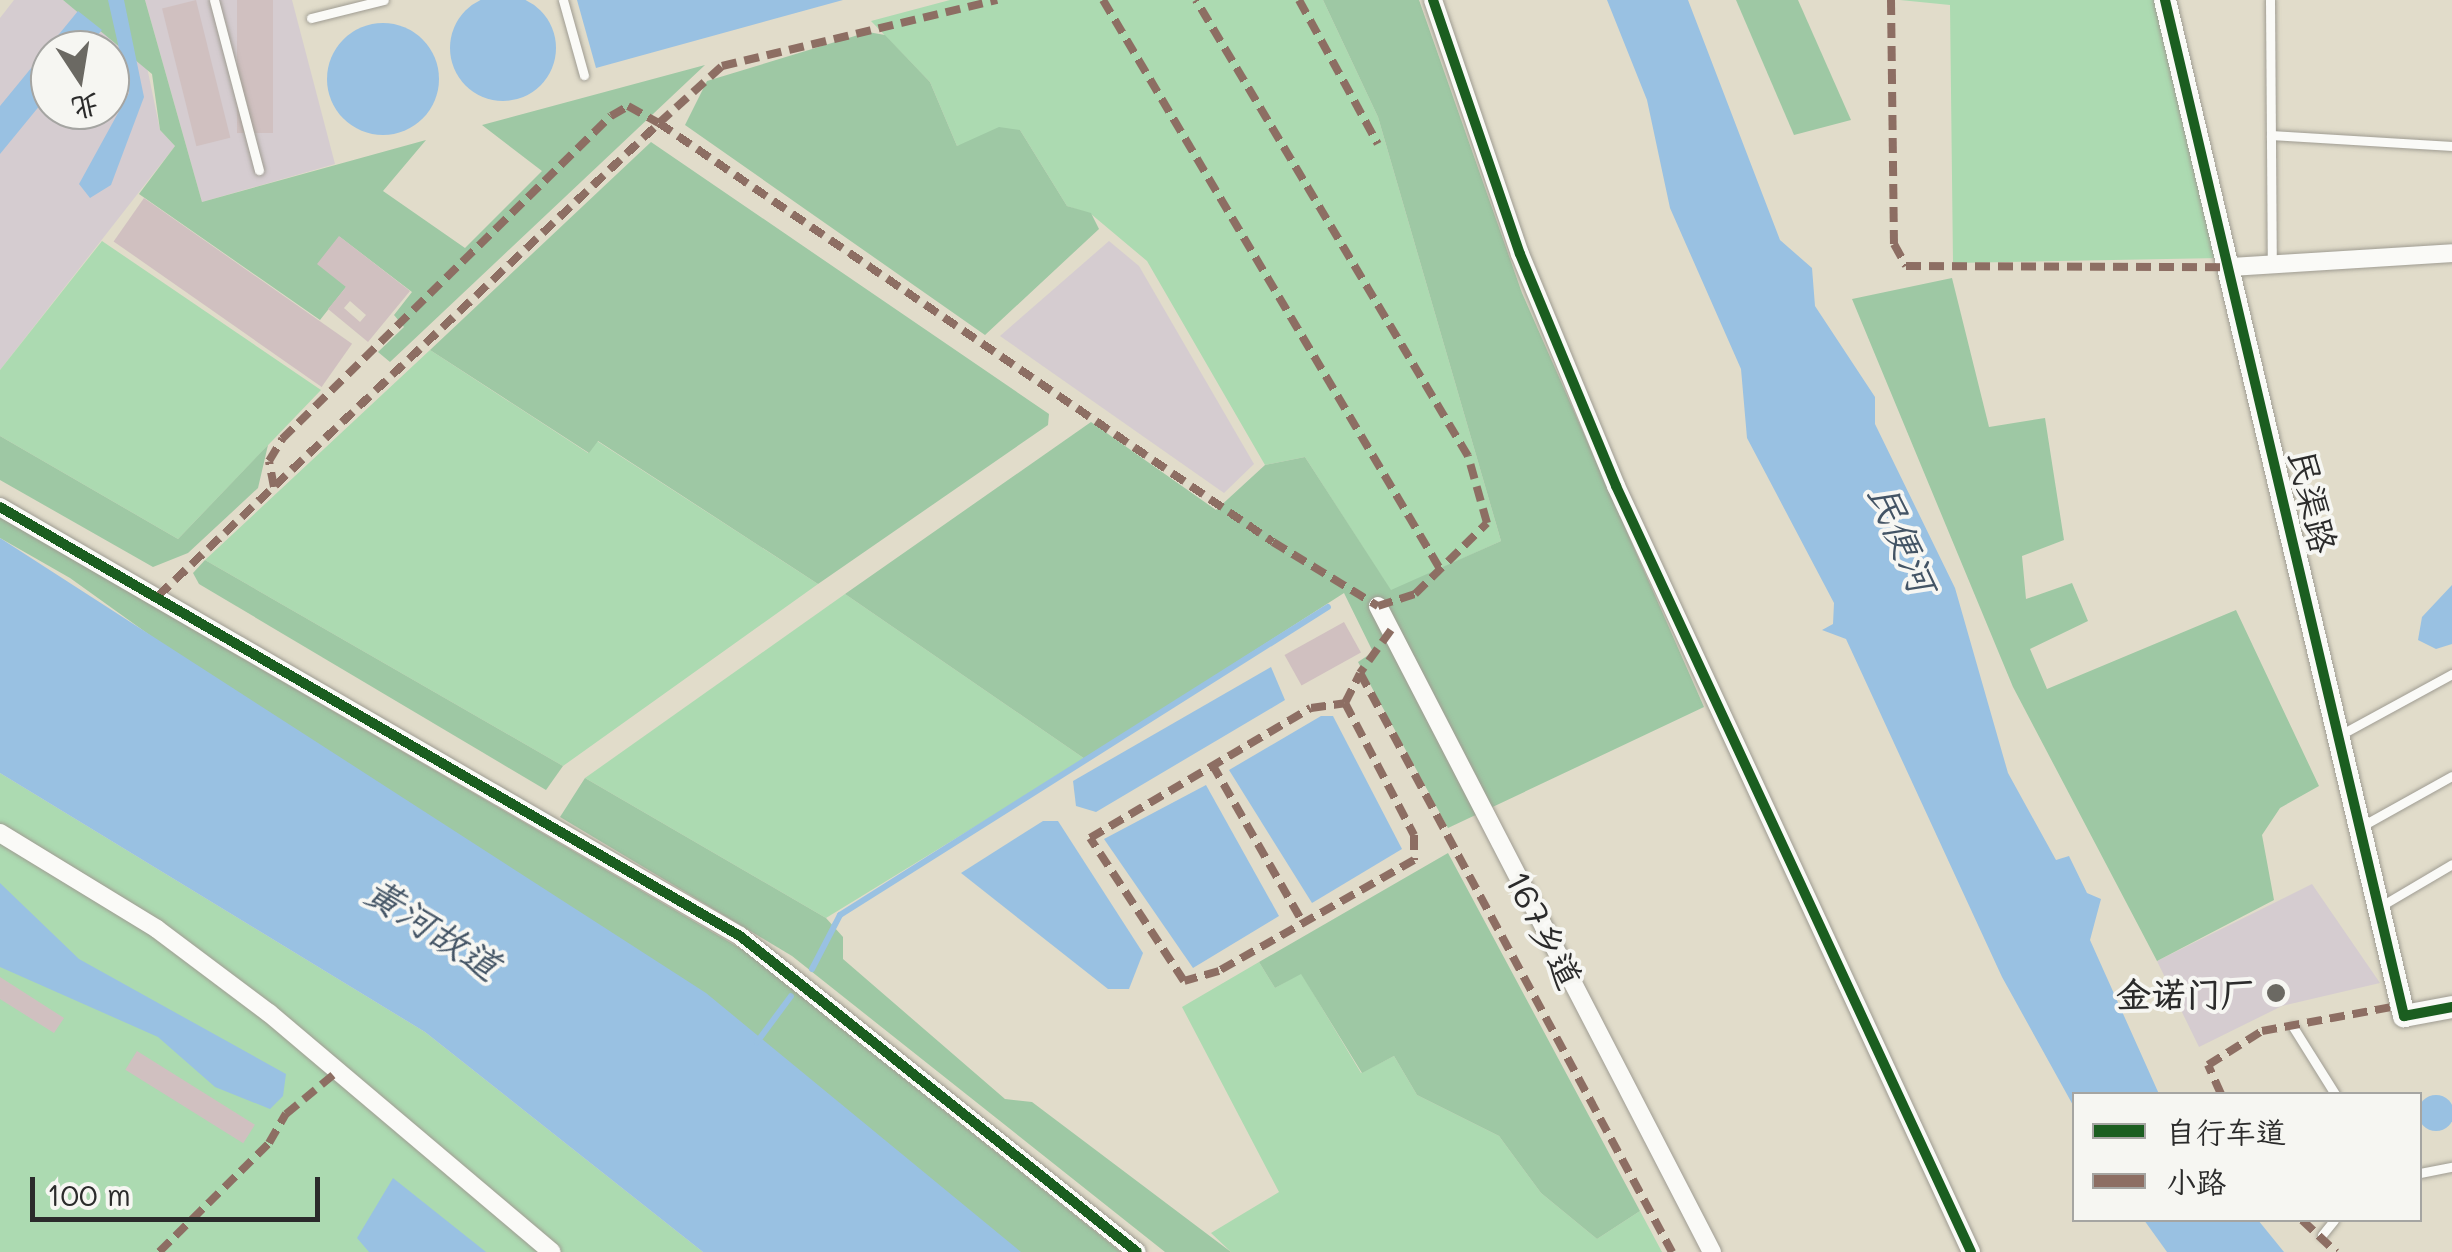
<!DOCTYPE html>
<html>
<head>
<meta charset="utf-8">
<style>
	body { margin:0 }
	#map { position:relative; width:2452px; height:1252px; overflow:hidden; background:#e1dcca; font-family:Mali,"LXGW WenKai TC",sans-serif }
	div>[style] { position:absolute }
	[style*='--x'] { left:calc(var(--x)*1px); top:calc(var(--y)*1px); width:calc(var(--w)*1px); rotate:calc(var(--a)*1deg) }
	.industrial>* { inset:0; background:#d5ccd0 }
	.green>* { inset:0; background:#acdab1 }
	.forest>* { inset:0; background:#9ec8a4 }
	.water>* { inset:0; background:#99c1e2 }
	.round { border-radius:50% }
	.stream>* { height:6px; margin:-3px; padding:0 3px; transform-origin:3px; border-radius:3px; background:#99c1e2 }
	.building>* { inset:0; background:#d0c0c0; transform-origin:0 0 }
	.roads { filter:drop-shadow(0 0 2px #9f9c92) drop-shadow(0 0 2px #9f9c92) }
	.service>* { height:9px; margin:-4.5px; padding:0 4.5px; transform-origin:4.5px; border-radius:4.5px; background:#fafaf7 }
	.minor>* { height:18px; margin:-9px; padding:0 9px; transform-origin:9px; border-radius:9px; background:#fafaf7 }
	.tertiary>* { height:22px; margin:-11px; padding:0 11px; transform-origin:11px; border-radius:11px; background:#fafaf7 }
	.quiet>* { height:8px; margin-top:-4px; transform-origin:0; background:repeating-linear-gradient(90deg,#8d6e63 0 15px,transparent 0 23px) }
	.cycleway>* { height:10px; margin:-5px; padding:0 5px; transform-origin:5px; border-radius:5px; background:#1b5e20 }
	.dots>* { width:28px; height:28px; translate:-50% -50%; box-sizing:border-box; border:5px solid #f6f6f2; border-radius:50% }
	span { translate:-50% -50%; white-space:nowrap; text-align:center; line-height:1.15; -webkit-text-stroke:8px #f6f6f2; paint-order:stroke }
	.street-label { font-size:35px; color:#2b2b2b }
	.poi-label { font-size:35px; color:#2b2b2b; font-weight:700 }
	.right { translate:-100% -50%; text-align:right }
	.water-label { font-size:38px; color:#435465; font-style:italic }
	.legend { position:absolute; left:2072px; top:1092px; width:350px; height:130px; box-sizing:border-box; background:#f6f6f2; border:2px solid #a5a5a2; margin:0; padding:12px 18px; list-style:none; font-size:30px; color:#2b2b2b }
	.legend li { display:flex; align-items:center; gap:20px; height:50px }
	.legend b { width:50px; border:2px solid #a5a5a2 }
	.north { position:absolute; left:30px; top:30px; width:100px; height:100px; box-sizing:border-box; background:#f6f6f2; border:2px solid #a5a5a2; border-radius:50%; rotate:168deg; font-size:28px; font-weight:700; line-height:40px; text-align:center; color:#2b2b2b }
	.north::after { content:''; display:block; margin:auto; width:35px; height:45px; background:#6b6963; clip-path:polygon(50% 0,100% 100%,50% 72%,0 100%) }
	.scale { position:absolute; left:30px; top:1177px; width:290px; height:45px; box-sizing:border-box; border:5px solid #2b2b2b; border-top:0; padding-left:12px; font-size:30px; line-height:35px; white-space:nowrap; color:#2b2b2b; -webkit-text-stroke:8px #f6f6f2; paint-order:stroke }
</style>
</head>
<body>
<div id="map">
	<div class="industrial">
		<i style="clip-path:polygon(evenodd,14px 0,63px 0,147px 67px,160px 130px,175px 146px,0 370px,0 18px,14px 0,50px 50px,110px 50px,110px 110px,50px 110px,50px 50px)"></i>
		<i style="clip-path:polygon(145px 0,292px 0,335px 164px,202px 202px)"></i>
		<i style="clip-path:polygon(1109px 241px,1139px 266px,1254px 464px,1224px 493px,1000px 336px)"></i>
		<i style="clip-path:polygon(2312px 884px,2380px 983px,2282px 1006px,2199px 1047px,2157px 961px)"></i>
	</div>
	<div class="green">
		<i style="clip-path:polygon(950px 0,1323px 0,1378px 117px,1501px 541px,1391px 591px,1305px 457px,1265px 465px,1147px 261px,1091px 214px,1067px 206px,1020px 130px,957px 146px,930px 82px,871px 21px)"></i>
		<i style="clip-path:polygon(1900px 0,2155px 0,2220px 258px,1953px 263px,1950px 5px)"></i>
		<i style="clip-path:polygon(102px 241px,321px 390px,178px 539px,0 436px,0 370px)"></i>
		<i style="clip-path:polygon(430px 350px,588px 453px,597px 441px,818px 584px,563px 766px,205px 560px)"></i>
		<i style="clip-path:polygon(845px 594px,1085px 759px,826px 918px,585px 778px)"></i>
		<i style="clip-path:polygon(0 773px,425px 1032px,703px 1252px,0 1252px)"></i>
		<i style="clip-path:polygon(1259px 962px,1275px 988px,1301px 973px,1361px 1073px,1394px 1056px,1417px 1095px,1499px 1136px,1541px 1193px,1597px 1239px,1640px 1211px,1662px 1252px,1231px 1252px,1211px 1233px,1279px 1192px,1182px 1007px)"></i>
	</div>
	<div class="forest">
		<i style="clip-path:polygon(63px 0,145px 0,202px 202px,426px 140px,383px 191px,465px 248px,542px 171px,482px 125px,705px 65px,390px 362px,378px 352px,404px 327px,394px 315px,412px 292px,340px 237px,346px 287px,320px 320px,139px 194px,175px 146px,160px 130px,152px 74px)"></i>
		<i style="clip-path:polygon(1323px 0,1419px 0,1522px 293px,1704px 707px,1448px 828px,1358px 662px,1373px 652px,1344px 593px,1085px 759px,845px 594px,1091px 422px,1216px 510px,1265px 465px,1305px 457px,1391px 590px,1501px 541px,1378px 117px)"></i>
		<i style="clip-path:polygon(1736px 0,1798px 0,1851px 120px,1794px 135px)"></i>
		<i style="clip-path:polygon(868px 32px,885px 35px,930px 82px,957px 146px,999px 127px,1020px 130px,1067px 206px,1091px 213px,1099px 229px,985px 335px,685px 125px,707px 81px)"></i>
		<i style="clip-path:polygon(651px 142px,1049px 414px,1048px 425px,818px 584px,598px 441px,589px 453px,430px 350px)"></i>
		<i style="clip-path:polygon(1952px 278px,1989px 427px,2045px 418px,2064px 540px,2022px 556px,2026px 599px,2072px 583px,2088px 621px,2030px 649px,2047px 689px,2236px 610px,2319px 786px,2280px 808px,2262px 835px,2274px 900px,2157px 961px,2013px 687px,1852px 299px)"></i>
		<i style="clip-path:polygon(0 436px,178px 539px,268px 445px,258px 488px,188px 553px,153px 567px,0 480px)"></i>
		<i style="clip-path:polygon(0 517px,743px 950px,1121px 1252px,1010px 1252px,70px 578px,0 538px)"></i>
		<i style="clip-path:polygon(205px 560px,563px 766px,546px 790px,199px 584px,193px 573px)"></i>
		<i style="clip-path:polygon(585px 778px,826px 918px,843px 937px,843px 959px,1005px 1099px,1032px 1102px,1231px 1252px,1165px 1252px,792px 956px,560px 817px)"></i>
		<i style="clip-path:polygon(1448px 853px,1640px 1211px,1597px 1239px,1541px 1193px,1499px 1136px,1417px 1095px,1394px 1056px,1362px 1073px,1301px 974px,1275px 988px,1259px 962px)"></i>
	</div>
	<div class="water">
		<i class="round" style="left:450px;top:-5px;width:106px;height:106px"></i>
		<i style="clip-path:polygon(108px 0,124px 0,144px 97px,111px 185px,90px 198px,79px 184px,129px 93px)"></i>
		<i style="clip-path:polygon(577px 0,843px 0,596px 68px)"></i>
		<i style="clip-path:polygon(1607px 0,1688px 0,1780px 240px,1812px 268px,1815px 306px,1875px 397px,1875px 424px,1955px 588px,2008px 773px,2056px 860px,2069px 856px,2087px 893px,2101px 899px,2090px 940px,2159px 1094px,2074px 1094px,2074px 1107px,2002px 977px,1846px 639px,1822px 630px,1833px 624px,1834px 603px,1747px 438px,1741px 369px,1670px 208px,1647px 100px)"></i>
		<i style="clip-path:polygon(78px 11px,102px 30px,85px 50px,50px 50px,50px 93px,0 154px,0 106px)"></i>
		<i class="round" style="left:327px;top:23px;width:112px;height:112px"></i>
		<i style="clip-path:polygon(0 538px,706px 993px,1021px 1252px,703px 1252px,425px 1032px,0 773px)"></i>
		<i style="clip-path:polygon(2452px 585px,2452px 644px,2436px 649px,2418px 640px,2422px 617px)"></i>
		<i style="clip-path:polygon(1271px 667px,1285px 700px,1096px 812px,1076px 806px,1073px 781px)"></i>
		<i style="clip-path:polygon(1321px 716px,1333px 716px,1402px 849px,1312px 903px,1229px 770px)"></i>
		<i style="clip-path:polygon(1206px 785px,1279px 916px,1193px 968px,1104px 839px)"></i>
		<i style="clip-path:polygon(1043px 821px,1058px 821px,1143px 953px,1129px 989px,1108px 989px,961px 873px)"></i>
		<i style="clip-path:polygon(0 883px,79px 959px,286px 1074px,283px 1096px,270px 1109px,215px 1087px,158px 1037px,0 967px)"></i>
		<i class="round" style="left:2418px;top:1095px;width:36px;height:36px"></i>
		<i style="clip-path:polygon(393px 1178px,486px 1252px,369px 1252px,357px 1238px)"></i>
		<i style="clip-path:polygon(2144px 1220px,2258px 1220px,2284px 1252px,2167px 1252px)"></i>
	</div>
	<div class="stream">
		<i style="--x:812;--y:969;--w:61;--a:-62.6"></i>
		<i style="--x:840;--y:915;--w:577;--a:-32.26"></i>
		<i style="--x:757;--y:1042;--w:57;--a:-53.5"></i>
	</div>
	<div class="building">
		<i style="left:196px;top:0;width:142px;height:35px;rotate:76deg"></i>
		<i style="left:237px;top:0;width:36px;height:133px"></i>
		<i style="left:144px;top:198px;width:254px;height:53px;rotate:35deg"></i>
		<i style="clip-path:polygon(evenodd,339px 236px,410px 291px,368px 342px,328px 309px,346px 287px,317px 264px,339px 236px,350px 301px,366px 315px,360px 322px,344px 308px,350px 301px)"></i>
		<i style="left:1344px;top:622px;width:35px;height:68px;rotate:61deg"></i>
		<i style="clip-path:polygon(0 977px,64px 1018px,54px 1033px,0 999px)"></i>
		<i style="left:137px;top:1051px;width:139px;height:22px;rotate:32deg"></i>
	</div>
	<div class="roads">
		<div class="service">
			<i style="--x:214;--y:0;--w:176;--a:75.2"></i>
			<i style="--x:563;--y:0;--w:78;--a:74.4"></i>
			<i style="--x:2270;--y:0;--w:265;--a:89.6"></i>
			<i style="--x:311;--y:18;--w:75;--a:-13.9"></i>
			<i style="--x:2271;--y:135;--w:181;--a:3.5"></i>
			<i style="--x:2340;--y:735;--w:128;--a:-28.6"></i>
			<i style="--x:2362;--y:826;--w:103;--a:-29.1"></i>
			<i style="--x:2381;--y:906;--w:82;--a:-30.6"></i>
			<i style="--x:2293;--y:1027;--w:79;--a:57.9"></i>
			<i style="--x:2420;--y:1173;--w:33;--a:-11"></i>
			<i style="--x:2322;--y:1235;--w:19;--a:-51"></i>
		</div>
		<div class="minor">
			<i style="--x:1433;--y:0;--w:268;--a:71.1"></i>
			<i style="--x:1520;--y:254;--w:251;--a:67.5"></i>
			<i style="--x:1616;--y:486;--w:844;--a:65.13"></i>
			<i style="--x:2232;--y:267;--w:220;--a:-3.6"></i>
			<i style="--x:0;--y:507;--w:855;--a:30.1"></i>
			<i style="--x:740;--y:936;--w:507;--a:38.52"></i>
			<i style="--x:1378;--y:606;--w:727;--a:62.66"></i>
			<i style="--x:0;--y:833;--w:184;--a:31.4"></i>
			<i style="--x:157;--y:929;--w:140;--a:36.9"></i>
			<i style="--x:269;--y:1013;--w:370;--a:40.2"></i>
		</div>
		<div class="tertiary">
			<i style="--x:2165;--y:0;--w:1044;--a:76.76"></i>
			<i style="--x:2404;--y:1016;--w:49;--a:-10.6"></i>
		</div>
	</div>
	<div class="quiet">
		<i style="--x:1103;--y:0;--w:661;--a:59.36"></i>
		<i style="--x:1299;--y:0;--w:164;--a:61.3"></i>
		<i style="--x:1891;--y:0;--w:244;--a:89.3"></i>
		<i style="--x:1894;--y:244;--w:25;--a:61"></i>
		<i style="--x:1906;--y:266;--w:326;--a:0.2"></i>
		<i style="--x:274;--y:487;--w:26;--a:-101"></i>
		<i style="--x:269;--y:461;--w:26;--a:-59"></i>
		<i style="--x:282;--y:439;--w:461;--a:-44.5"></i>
		<i style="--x:611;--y:116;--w:20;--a:-30"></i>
		<i style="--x:628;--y:106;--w:35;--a:29"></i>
		<i style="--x:659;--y:123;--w:85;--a:-42.1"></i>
		<i style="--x:722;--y:66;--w:283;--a:-13.5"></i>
		<i style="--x:158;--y:596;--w:689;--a:-43.35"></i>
		<i style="--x:659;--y:123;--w:743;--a:34.31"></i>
		<i style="--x:1273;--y:542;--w:123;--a:31.4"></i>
		<i style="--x:1378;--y:606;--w:39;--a:-18"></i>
		<i style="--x:1415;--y:594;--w:101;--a:-44.6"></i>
		<i style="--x:1487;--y:523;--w:70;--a:-105.8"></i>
		<i style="--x:1468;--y:456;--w:531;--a:-120.82"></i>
		<i style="--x:1391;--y:630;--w:53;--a:125.8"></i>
		<i style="--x:1360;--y:673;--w:658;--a:61.68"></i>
		<i style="--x:1345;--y:703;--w:149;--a:62.4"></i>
		<i style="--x:1414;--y:835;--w:25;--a:90"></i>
		<i style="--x:1414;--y:860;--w:224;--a:150.4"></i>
		<i style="--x:1219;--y:971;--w:36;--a:164"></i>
		<i style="--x:1184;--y:981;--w:171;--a:-123.3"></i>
		<i style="--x:1090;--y:838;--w:256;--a:-30.5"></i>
		<i style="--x:1311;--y:708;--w:34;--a:-8"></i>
		<i style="--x:1345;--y:703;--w:33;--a:-63"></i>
		<i style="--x:1212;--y:764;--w:183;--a:60.2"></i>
		<i style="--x:2221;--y:1094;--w:32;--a:-114"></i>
		<i style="--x:2208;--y:1065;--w:64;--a:-32.2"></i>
		<i style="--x:2262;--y:1031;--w:142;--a:-10.5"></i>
		<i style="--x:2302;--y:1220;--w:47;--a:43.3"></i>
		<i style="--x:159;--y:1252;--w:155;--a:-44.7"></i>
		<i style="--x:269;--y:1143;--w:34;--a:-60"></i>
		<i style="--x:286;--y:1114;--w:67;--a:-39.6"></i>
	</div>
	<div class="cycleway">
		<i style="--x:1433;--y:0;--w:268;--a:71.1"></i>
		<i style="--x:1520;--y:254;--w:251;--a:67.5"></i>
		<i style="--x:1616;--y:486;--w:844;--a:65.13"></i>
		<i style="--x:2165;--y:0;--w:1044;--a:76.76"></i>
		<i style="--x:2404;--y:1016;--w:49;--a:-10.6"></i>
		<i style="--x:0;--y:507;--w:855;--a:30.1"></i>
		<i style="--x:740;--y:936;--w:507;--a:38.52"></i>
	</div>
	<div class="dots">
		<i style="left:2276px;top:993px;background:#6b6963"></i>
	</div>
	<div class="street-label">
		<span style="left:2314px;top:501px;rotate:77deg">民渠路</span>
		<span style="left:1545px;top:929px;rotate:63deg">167乡道</span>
	</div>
	<div class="poi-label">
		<span class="right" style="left:2256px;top:993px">金诺门厂</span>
	</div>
	<div class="water-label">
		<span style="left:1903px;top:538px;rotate:67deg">民便河</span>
		<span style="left:433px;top:928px;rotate:33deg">黄河故道</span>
	</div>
	<ul class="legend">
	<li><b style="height:12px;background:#1b5e20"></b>自行车道</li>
	<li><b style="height:12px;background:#8d6e63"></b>小路</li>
	</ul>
	<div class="north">北</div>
	<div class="scale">100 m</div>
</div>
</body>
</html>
